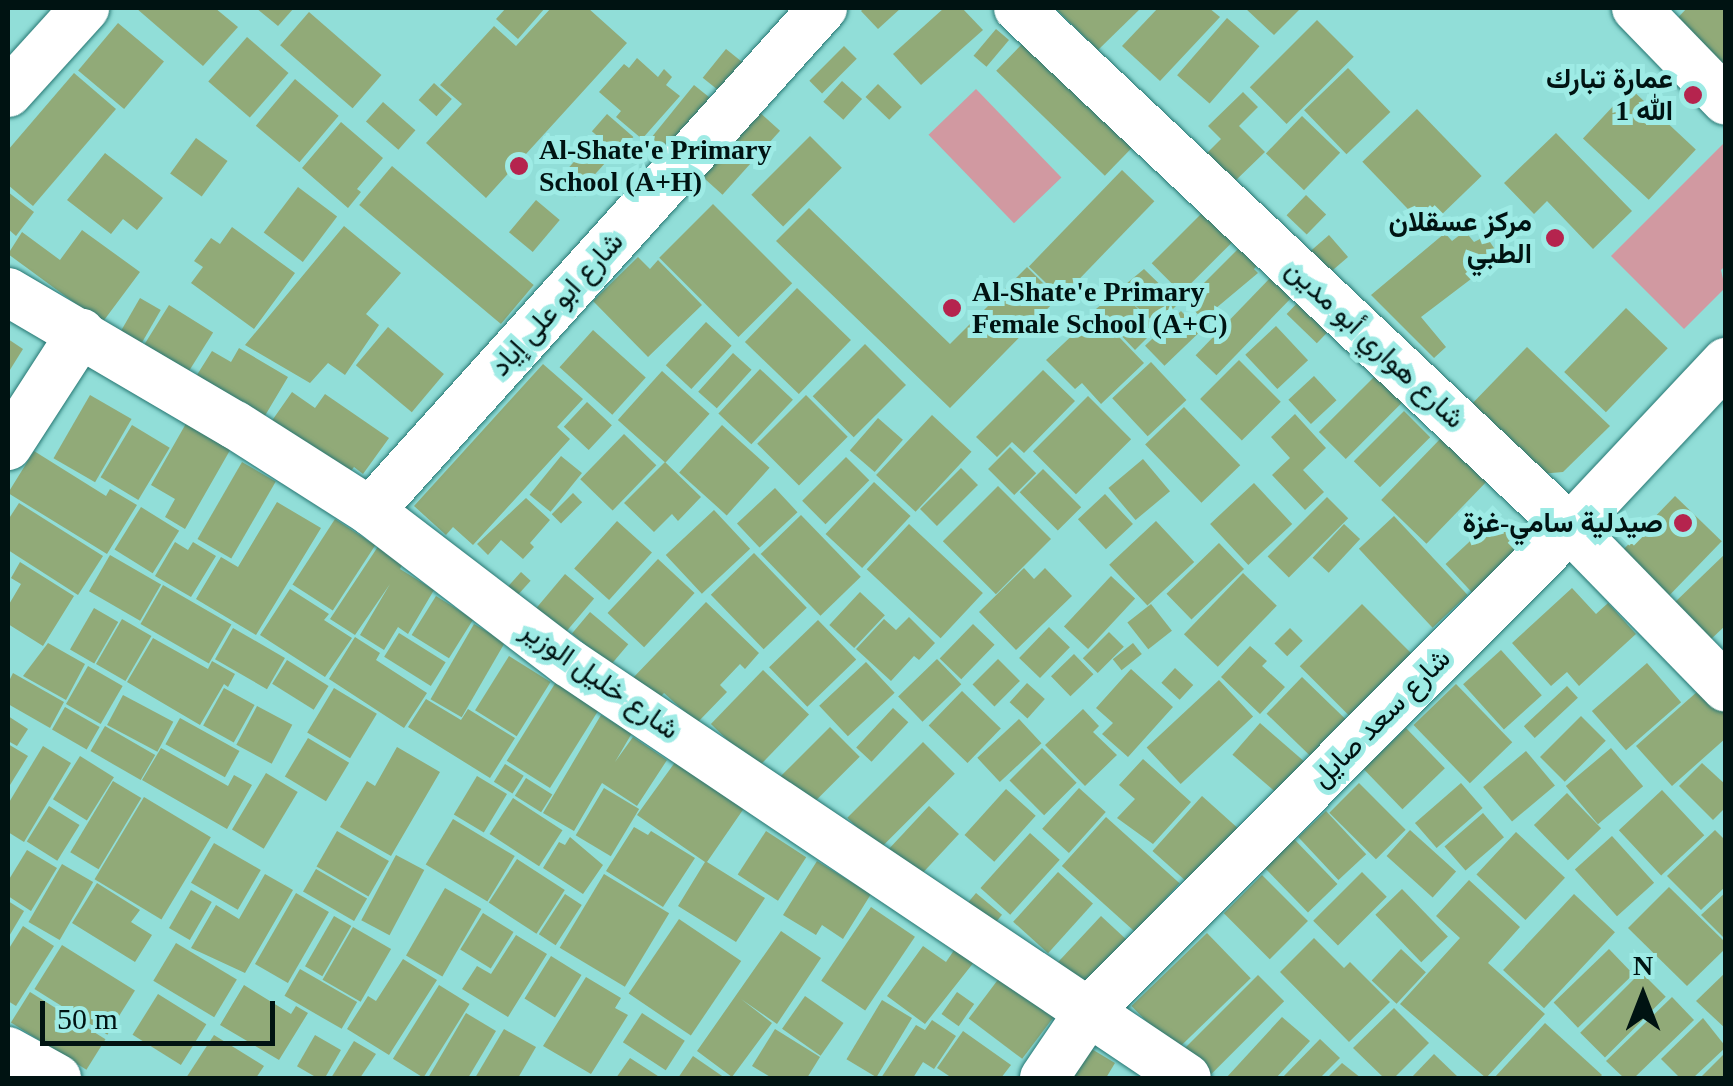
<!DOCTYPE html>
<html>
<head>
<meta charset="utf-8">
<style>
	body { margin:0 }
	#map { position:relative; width:1733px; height:1086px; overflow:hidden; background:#91ded8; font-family:"Times New Roman",Vazirmatn,serif }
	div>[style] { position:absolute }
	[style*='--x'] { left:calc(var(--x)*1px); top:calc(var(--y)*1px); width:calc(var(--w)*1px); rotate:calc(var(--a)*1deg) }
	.green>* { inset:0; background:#d199a1; transform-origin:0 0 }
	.building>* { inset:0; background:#91aa78; transform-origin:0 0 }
	.roads { filter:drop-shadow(0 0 2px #267672) drop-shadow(0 0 2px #267672) }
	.minor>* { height:48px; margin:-24px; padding:0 24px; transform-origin:24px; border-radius:24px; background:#fff }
	.dots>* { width:28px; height:28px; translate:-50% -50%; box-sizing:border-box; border:5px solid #9eebe5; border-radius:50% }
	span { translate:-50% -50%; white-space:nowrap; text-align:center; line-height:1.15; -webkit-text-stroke:10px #9eebe5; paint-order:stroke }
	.poi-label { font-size:28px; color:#001312; font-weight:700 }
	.right { translate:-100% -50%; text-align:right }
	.left { translate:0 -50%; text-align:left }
	.street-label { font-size:28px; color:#001312 }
	.frame { position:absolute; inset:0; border:10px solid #001312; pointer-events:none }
	.north { position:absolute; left:1593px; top:946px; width:100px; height:100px; -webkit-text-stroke:8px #9eebe5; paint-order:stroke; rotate:0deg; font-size:28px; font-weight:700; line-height:40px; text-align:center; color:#001312 }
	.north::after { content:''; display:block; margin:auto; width:35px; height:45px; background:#001312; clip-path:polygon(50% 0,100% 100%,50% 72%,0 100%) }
	.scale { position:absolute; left:40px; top:1001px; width:235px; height:45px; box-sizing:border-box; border:5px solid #001312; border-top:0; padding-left:12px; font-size:30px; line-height:35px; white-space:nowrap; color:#001312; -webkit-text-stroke:8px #9eebe5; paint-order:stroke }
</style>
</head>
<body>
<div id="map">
	<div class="green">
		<i style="left:976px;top:89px;width:123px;height:66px;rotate:46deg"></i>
		<i style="clip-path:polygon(1723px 144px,1726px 265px,1721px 270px,1725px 288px,1684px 329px,1611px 256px)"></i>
	</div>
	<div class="building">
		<i style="clip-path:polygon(136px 8px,215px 8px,238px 27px,203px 66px)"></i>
		<i style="clip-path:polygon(256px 8px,294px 8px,278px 26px)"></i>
		<i style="clip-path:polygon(506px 8px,545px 8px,518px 39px,496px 19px)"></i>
		<i style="clip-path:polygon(551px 8px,588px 8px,627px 43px,486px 198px,426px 143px,462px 104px,440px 85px,494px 26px,516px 46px)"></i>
		<i style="clip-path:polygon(864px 8px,901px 8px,878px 29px,861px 11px)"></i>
		<i style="clip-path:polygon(944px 8px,962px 8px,983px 30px,921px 85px,893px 54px)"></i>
		<i style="clip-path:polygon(1055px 8px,1141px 8px,1098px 50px)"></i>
		<i style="clip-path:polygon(1158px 8px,1209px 8px,1220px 17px,1160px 81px,1122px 46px)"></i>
		<i style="clip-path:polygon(1245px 8px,1301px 8px,1274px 35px)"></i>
		<i style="clip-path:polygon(1687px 8px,1726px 8px,1726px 79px,1670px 26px)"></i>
		<i style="left:309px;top:12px;width:96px;height:44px;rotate:41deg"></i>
		<i style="left:1227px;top:18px;width:43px;height:76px;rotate:41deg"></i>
		<i style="left:1317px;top:20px;width:52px;height:95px;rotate:45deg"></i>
		<i style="left:118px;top:23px;width:60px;height:62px;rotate:40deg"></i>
		<i style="left:996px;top:29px;width:17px;height:35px;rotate:40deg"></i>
		<i style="left:247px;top:37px;width:55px;height:59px;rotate:41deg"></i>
		<i style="left:1024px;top:42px;width:151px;height:40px;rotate:44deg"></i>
		<i style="left:844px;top:46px;width:18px;height:49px;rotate:45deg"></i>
		<i style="left:726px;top:49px;width:22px;height:37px;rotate:39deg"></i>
		<i style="clip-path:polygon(637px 58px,658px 77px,664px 69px,672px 77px,666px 85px,680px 96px,642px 139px,616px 117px,621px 111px,599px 92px,624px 64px,629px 68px)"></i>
		<i style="left:1348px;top:68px;width:61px;height:61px;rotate:46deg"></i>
		<i style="clip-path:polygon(74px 73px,116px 109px,33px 206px,8px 185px,8px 150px)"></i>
		<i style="left:295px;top:79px;width:57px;height:61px;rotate:40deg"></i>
		<i style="left:842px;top:81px;width:27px;height:28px;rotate:42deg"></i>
		<i style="left:434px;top:83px;width:24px;height:23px;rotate:42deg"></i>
		<i style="left:878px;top:84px;width:33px;height:18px;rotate:44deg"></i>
		<i style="left:694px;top:85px;width:26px;height:68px;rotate:39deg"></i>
		<i style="left:1630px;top:88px;width:90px;height:69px;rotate:43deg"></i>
		<i style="clip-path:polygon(1243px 92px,1258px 107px,1239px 126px,1265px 152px,1234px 182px,1206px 154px,1221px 139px,1208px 126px)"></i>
		<i style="left:383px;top:102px;width:43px;height:26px;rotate:41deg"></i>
		<i style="left:1417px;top:109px;width:93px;height:76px;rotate:46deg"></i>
		<i style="left:757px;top:110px;width:31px;height:86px;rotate:42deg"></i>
		<i style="left:607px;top:114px;width:35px;height:23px;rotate:41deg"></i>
		<i style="left:1302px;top:116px;width:53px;height:52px;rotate:44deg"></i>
		<i style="clip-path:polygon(341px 122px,383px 158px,357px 189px,361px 192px,348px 208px,302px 168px)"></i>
		<i style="clip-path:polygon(1556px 133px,1632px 211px,1593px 249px,1547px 201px,1534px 214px,1504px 183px)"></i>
		<i style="left:810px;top:136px;width:45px;height:83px;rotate:45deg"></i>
		<i style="left:196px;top:138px;width:39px;height:44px;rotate:36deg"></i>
		<i style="left:590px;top:144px;width:24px;height:49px;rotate:42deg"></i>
		<i style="clip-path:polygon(105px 153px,163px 198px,137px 230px,123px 219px,111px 234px,67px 200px)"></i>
		<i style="left:392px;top:166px;width:185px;height:51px;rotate:40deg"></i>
		<i style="left:1122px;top:170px;width:45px;height:134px;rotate:44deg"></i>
		<i style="left:298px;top:187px;width:49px;height:57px;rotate:37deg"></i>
		<i style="clip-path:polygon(8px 192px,34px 212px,16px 236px,8px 229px)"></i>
		<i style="left:1306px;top:195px;width:28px;height:28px;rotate:44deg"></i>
		<i style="left:536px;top:200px;width:31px;height:42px;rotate:40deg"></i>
		<i style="left:713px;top:204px;width:112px;height:76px;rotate:45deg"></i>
		<i style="clip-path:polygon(809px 208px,950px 344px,1027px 267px,1058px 298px,950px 408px,776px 241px)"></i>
		<i style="left:1204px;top:211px;width:42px;height:74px;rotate:45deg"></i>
		<i style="clip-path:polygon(344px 226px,401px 273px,366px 314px,379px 325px,345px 375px,328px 363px,310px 383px,245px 345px)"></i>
		<i style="clip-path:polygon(232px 227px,295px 273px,254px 329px,191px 283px,203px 267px,194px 261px,211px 238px,220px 244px)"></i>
		<i style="clip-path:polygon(82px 230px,140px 272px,102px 323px,8px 254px,22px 232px,60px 260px)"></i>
		<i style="clip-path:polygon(1465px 231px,1474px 242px,1486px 236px,1500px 257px,1421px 317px,1446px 347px,1434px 358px,1371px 295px,1445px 233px,1452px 241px)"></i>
		<i style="left:1329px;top:235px;width:29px;height:35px;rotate:49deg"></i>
		<i style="clip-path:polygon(1248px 239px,1266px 256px,1254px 269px,1258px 273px,1203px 319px,1185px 302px)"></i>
		<i style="clip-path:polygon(638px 257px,650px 269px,658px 260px,702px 305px,648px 357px,593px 301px)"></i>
		<i style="clip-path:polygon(1144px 269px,1179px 303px,1157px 325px,1128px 299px,1157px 328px,1135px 350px,1096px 309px)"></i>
		<i style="left:1272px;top:276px;width:29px;height:110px;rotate:44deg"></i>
		<i style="left:797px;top:288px;width:75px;height:75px;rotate:44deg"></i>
		<i style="left:1304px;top:296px;width:42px;height:25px;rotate:44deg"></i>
		<i style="left:140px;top:298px;width:24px;height:48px;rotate:30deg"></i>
		<i style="left:169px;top:305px;width:52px;height:46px;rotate:32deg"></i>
		<i style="left:1626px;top:308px;width:58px;height:89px;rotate:44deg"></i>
		<i style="left:1181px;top:311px;width:28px;height:50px;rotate:46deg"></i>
		<i style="clip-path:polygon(1096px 313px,1144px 363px,1101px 404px,1082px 383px,1075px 389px,1046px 360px)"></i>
		<i style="left:706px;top:322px;width:35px;height:59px;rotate:43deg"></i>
		<i style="left:1276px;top:326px;width:47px;height:42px;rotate:47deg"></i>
		<i style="left:388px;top:327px;width:73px;height:50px;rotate:40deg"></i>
		<i style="left:593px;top:330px;width:71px;height:50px;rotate:42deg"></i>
		<i style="clip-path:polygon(8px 339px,23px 349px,8px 373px)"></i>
		<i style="left:865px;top:344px;width:58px;height:74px;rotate:45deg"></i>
		<i style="clip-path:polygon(1527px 347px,1610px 426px,1563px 472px,1540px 474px,1466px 410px)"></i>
		<i style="clip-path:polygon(239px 348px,288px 377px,263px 419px,195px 378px,212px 351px,231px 362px)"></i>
		<i style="left:733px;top:353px;width:25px;height:52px;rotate:42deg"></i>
		<i style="left:1239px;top:360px;width:59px;height:55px;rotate:45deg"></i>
		<i style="left:1151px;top:362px;width:52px;height:53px;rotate:47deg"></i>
		<i style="clip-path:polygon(543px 364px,583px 399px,557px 427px,570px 439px,473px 545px,453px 527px,446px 535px,414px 506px)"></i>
		<i style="left:760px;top:369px;width:45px;height:61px;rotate:43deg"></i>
		<i style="clip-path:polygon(1043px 370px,1075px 401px,1024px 453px,1012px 442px,997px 457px,976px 437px)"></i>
		<i style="left:662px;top:371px;width:64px;height:66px;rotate:42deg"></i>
		<i style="left:1379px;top:372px;width:38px;height:85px;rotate:45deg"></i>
		<i style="left:1314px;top:376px;width:33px;height:35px;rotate:47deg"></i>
		<i style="clip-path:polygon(292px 392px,315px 408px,325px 394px,389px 438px,363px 474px,354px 467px,347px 476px,264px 432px)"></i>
		<i style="left:90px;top:395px;width:48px;height:73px;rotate:30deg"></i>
		<i style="left:806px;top:395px;width:59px;height:69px;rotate:45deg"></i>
		<i style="left:1088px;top:396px;width:61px;height:78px;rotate:45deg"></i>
		<i style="left:587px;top:402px;width:34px;height:34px;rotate:43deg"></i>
		<i style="left:1184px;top:407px;width:81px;height:54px;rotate:46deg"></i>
		<i style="left:1404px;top:411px;width:37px;height:71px;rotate:45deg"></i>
		<i style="clip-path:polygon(1295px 414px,1326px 448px,1303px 470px,1324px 492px,1305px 510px,1272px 475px,1290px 458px,1271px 437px)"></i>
		<i style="left:932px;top:415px;width:54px;height:82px;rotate:43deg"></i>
		<i style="left:878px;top:418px;width:33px;height:43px;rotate:41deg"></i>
		<i style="clip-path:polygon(188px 420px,233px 445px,185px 529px,165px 517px,175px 499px,151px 485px)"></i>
		<i style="left:132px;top:425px;width:44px;height:61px;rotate:31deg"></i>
		<i style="left:722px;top:425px;width:64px;height:64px;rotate:42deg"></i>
		<i style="left:624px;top:434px;width:45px;height:63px;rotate:44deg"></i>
		<i style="left:1443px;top:436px;width:63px;height:89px;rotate:44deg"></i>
		<i style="left:1010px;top:447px;width:37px;height:31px;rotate:45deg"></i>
		<i style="clip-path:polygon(34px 451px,106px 496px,110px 489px,137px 505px,107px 554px,8px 493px)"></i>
		<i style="left:561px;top:456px;width:27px;height:50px;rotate:39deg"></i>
		<i style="left:846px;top:457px;width:33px;height:62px;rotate:45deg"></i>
		<i style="left:1143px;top:459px;width:42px;height:45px;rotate:50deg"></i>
		<i style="left:242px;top:462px;width:39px;height:89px;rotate:30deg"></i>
		<i style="clip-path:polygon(665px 462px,701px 497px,678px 521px,672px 514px,654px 532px,624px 503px)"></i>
		<i style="left:961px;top:468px;width:24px;height:58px;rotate:45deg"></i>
		<i style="left:1043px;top:469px;width:54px;height:33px;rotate:45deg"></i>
		<i style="left:874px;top:482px;width:50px;height:71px;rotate:43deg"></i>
		<i style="left:1254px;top:483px;width:56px;height:60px;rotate:47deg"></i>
		<i style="left:998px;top:486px;width:75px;height:78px;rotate:45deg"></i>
		<i style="left:775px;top:488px;width:33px;height:52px;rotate:47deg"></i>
		<i style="left:573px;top:493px;width:13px;height:30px;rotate:45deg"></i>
		<i style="left:1105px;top:494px;width:41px;height:37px;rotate:47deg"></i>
		<i style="left:1675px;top:496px;width:65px;height:76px;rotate:44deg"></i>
		<i style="left:1327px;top:497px;width:30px;height:84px;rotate:45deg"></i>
		<i style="clip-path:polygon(526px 498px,550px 520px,530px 543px,534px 547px,523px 559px,501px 540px,488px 555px,477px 544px)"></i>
		<i style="clip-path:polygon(277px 502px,321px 528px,256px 635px,196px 599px,221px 557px,238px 567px)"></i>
		<i style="clip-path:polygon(19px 503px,103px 556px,78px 595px,8px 550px,8px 520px)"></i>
		<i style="left:141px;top:507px;width:45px;height:50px;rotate:32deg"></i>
		<i style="left:714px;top:510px;width:53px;height:66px;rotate:47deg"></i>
		<i style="left:801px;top:515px;width:86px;height:56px;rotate:46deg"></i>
		<i style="left:1394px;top:516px;width:108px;height:48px;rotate:47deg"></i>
		<i style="left:1496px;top:517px;width:47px;height:69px;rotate:47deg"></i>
		<i style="left:335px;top:519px;width:48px;height:78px;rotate:33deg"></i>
		<i style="left:617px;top:521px;width:47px;height:64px;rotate:42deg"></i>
		<i style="left:1156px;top:521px;width:56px;height:64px;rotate:47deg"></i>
		<i style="left:909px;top:524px;width:101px;height:62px;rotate:43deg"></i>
		<i style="left:1344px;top:524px;width:22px;height:46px;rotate:43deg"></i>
		<i style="clip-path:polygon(175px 542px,188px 550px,193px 542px,216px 556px,191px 597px,155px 576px)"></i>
		<i style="left:1219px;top:543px;width:36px;height:73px;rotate:46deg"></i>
		<i style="clip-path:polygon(379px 545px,404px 561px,400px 569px,434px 590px,408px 634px,398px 627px,384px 650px,360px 635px,390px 584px,355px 635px,330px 619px)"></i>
		<i style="left:754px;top:553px;width:76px;height:60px;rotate:46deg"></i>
		<i style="clip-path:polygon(1726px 553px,1726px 625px,1708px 642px,1672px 605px)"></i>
		<i style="left:110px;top:555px;width:59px;height:42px;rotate:30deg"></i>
		<i style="left:658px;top:559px;width:50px;height:74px;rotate:43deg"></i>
		<i style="clip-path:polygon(20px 562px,74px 596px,43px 646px,8px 624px,8px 606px,21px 584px,11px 578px)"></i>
		<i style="clip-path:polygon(1024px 568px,1034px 579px,1045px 568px,1072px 596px,1016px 650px,979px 612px)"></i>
		<i style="left:521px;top:572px;width:13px;height:21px;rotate:42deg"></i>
		<i style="left:1243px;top:573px;width:47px;height:85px;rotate:44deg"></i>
		<i style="left:565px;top:574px;width:38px;height:54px;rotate:40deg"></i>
		<i style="left:1111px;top:576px;width:33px;height:69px;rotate:43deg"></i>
		<i style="left:163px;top:585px;width:79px;height:45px;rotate:30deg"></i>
		<i style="clip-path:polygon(1572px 588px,1596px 614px,1608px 603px,1636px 634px,1579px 686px,1567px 672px,1551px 686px,1512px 643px)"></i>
		<i style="clip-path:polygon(290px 589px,329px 614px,324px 620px,352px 638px,325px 677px,260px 635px)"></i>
		<i style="left:860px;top:592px;width:34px;height:45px;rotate:43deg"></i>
		<i style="left:436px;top:596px;width:44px;height:46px;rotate:32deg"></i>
		<i style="clip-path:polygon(706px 602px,759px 653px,745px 669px,740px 664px,720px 685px,727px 692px,697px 723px,664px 693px,654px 704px,630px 681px)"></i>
		<i style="left:1151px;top:604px;width:34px;height:30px;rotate:52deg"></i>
		<i style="left:1362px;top:604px;width:83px;height:88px;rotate:45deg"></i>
		<i style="left:94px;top:608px;width:28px;height:48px;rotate:30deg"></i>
		<i style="left:590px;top:612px;width:50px;height:28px;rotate:40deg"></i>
		<i style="clip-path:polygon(909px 617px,935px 643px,919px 660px,914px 656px,891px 681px,856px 649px,884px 619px,896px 630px)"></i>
		<i style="left:122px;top:619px;width:34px;height:52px;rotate:30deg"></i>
		<i style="left:818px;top:620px;width:55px;height:68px;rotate:46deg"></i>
		<i style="left:474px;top:624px;width:36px;height:87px;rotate:30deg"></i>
		<i style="left:973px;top:624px;width:30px;height:48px;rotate:44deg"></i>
		<i style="left:1049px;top:627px;width:29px;height:43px;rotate:44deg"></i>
		<i style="left:233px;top:628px;width:60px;height:36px;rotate:30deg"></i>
		<i style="left:1290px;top:628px;width:18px;height:22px;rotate:45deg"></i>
		<i style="left:1109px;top:632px;width:21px;height:37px;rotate:45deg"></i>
		<i style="left:399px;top:633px;width:55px;height:28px;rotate:32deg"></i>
		<i style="clip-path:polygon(355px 637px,380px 653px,376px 660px,427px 693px,404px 728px,329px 679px)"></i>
		<i style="clip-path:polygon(153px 638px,208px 669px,212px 661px,235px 674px,228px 687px,224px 684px,200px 725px,127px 682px)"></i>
		<i style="clip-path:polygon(48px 643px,85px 664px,66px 700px,23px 676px)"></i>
		<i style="left:1133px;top:643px;width:14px;height:26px;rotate:51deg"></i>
		<i style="clip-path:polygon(1250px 646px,1267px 661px,1262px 666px,1285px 687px,1260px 714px,1221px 677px)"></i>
		<i style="left:1501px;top:650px;width:61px;height:51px;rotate:48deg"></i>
		<i style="left:1074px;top:654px;width:28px;height:32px;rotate:46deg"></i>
		<i style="left:509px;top:656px;width:49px;height:64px;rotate:32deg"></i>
		<i style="left:937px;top:659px;width:35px;height:54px;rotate:46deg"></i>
		<i style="left:998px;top:659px;width:31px;height:36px;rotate:45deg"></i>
		<i style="left:287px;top:660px;width:49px;height:28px;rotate:32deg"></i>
		<i style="left:866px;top:662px;width:42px;height:64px;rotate:47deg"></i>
		<i style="left:1647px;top:663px;width:52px;height:73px;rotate:49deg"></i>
		<i style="left:88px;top:666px;width:40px;height:44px;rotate:30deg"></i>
		<i style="left:1175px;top:668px;width:25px;height:20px;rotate:43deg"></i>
		<i style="clip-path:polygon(1131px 669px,1173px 707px,1128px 757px,1102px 734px,1113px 723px,1096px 708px)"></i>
		<i style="left:763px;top:670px;width:64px;height:75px;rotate:44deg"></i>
		<i style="clip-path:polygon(13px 673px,64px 702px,50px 728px,8px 704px,8px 683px)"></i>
		<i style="left:1302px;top:677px;width:74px;height:51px;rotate:44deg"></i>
		<i style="left:1219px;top:680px;width:50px;height:99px;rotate:47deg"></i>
		<i style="left:556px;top:682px;width:51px;height:93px;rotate:32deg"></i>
		<i style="left:1027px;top:683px;width:24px;height:26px;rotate:42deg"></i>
		<i style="clip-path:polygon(1707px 683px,1726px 704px,1726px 738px,1672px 786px,1636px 746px)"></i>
		<i style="left:1456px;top:684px;width:81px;height:59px;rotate:46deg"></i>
		<i style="left:1567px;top:686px;width:16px;height:59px;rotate:47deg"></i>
		<i style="left:224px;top:688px;width:35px;height:43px;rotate:29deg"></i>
		<i style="left:334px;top:688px;width:50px;height:52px;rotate:31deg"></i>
		<i style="left:962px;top:691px;width:54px;height:48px;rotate:44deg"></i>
		<i style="left:123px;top:695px;width:57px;height:34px;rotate:28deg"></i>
		<i style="clip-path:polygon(426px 699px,461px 720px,468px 709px,515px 738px,490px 778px,408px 727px)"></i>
		<i style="left:257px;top:706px;width:40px;height:44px;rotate:28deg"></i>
		<i style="left:65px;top:707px;width:40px;height:26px;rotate:30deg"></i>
		<i style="left:893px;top:708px;width:21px;height:54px;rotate:43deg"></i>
		<i style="clip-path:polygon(1083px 709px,1099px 726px,1093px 732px,1117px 755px,1085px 786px,1045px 745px)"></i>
		<i style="clip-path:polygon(601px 715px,632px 733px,615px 762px,633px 737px,667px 760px,637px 806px,602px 783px,574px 831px,543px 813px)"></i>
		<i style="clip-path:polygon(8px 716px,28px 729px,17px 746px,8px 741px)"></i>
		<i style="left:1581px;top:716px;width:35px;height:58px;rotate:45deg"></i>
		<i style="left:180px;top:718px;width:68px;height:30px;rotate:29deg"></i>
		<i style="left:1019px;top:719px;width:33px;height:57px;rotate:47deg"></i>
		<i style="left:1260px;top:723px;width:68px;height:42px;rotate:41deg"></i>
		<i style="left:105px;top:726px;width:58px;height:29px;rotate:30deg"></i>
		<i style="left:830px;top:727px;width:42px;height:79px;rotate:45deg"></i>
		<i style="left:1406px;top:728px;width:56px;height:59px;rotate:46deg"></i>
		<i style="left:308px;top:738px;width:48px;height:45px;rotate:31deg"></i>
		<i style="left:923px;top:742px;width:45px;height:107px;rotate:45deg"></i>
		<i style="clip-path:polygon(8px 744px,28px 756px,10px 785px,8px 783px)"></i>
		<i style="clip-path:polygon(43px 746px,71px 763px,24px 842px,8px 832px,8px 804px)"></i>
		<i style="clip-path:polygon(397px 747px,440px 772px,391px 856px,340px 827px,367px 781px,375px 786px)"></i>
		<i style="clip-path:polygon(161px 748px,228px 786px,234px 775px,252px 785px,227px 829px,142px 780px)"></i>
		<i style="left:1042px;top:748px;width:49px;height:46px;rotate:45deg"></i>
		<i style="left:1611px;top:748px;width:50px;height:59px;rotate:50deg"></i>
		<i style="left:1526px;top:751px;width:45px;height:56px;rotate:50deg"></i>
		<i style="clip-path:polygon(681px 754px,749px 801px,707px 862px,765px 898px,736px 942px,678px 906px,705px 862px,637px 815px)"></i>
		<i style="left:80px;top:756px;width:40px;height:51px;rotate:32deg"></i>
		<i style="clip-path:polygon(1143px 759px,1191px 802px,1153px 844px,1117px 818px,1135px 799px,1119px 785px)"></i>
		<i style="clip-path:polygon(1702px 763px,1726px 785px,1726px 807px,1713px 820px,1679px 786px)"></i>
		<i style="left:505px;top:764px;width:22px;height:21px;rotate:32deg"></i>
		<i style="left:266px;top:773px;width:37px;height:66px;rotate:31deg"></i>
		<i style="left:477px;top:776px;width:35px;height:45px;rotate:31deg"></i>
		<i style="left:526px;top:778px;width:31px;height:21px;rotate:32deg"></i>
		<i style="left:113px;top:781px;width:33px;height:83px;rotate:31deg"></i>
		<i style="left:1359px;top:783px;width:66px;height:42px;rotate:45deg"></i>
		<i style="left:1461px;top:783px;width:33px;height:61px;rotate:49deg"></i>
		<i style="left:604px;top:788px;width:41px;height:55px;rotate:31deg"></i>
		<i style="left:1079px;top:788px;width:36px;height:55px;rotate:42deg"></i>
		<i style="left:1006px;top:789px;width:40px;height:62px;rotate:42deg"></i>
		<i style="left:1662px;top:790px;width:62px;height:59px;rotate:47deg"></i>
		<i style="left:1567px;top:793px;width:49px;height:46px;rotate:46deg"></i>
		<i style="left:1202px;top:796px;width:48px;height:74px;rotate:42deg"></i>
		<i style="left:144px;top:797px;width:78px;height:96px;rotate:31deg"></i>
		<i style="left:513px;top:798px;width:59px;height:43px;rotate:33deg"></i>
		<i style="left:49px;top:806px;width:36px;height:42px;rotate:32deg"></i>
		<i style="left:929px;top:806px;width:41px;height:64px;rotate:43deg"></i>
		<i style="left:1326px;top:811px;width:59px;height:38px;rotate:47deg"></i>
		<i style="left:1483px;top:813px;width:32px;height:51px;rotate:49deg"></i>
		<i style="left:1106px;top:817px;width:99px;height:66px;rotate:42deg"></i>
		<i style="left:453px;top:819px;width:72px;height:53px;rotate:31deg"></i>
		<i style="clip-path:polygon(634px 827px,648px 835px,651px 831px,695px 858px,663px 907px,606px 871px)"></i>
		<i style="left:1410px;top:830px;width:62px;height:35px;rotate:42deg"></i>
		<i style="clip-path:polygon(1715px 830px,1726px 841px,1726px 886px,1701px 910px,1667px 876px)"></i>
		<i style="left:337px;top:831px;width:60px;height:41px;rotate:30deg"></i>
		<i style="left:766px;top:831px;width:48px;height:52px;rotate:33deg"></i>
		<i style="left:1516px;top:832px;width:67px;height:58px;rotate:43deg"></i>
		<i style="left:1030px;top:833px;width:40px;height:74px;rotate:42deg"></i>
		<i style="left:1612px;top:836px;width:63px;height:50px;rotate:48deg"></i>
		<i style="clip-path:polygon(570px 837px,603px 865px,583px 894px,543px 868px,559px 842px,565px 845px)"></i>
		<i style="left:1293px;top:838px;width:64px;height:41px;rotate:46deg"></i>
		<i style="left:214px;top:843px;width:54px;height:46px;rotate:30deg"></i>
		<i style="clip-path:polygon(27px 850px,57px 868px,31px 911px,8px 896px,8px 881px)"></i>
		<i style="left:396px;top:855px;width:32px;height:74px;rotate:28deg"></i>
		<i style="left:517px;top:859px;width:57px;height:52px;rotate:33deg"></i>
		<i style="clip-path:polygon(817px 861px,871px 894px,843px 939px,822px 925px,816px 935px,783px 915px)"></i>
		<i style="left:62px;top:864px;width:36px;height:67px;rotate:30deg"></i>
		<i style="left:316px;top:869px;width:59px;height:26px;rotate:30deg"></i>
		<i style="left:1058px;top:872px;width:47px;height:67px;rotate:42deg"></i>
		<i style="left:1362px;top:872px;width:35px;height:69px;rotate:45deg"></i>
		<i style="clip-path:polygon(265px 874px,293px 890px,245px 973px,191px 948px,216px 905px,239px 919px)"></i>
		<i style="left:604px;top:874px;width:76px;height:86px;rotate:31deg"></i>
		<i style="left:1262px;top:875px;width:65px;height:54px;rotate:45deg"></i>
		<i style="clip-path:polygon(1469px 880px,1520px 927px,1488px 963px,1545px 1014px,1486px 1078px,1400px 1004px,1460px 938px,1436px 916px)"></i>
		<i style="clip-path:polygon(97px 883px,140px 910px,131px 922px,152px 935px,135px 962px,72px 923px)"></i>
		<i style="clip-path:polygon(1669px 887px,1726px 943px,1726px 948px,1687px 986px,1628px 928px)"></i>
		<i style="left:445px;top:888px;width:42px;height:78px;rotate:30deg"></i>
		<i style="left:1402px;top:889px;width:66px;height:37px;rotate:46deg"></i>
		<i style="left:191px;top:890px;width:24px;height:44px;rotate:30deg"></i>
		<i style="clip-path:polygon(1726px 892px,1726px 940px,1701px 915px)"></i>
		<i style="left:296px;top:893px;width:38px;height:82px;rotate:30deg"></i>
		<i style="left:976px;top:893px;width:34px;height:27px;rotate:40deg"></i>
		<i style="left:565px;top:894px;width:20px;height:48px;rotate:33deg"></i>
		<i style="left:1574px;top:894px;width:56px;height:104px;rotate:43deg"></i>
		<i style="clip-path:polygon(8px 901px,24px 911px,8px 938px)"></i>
		<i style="left:871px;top:907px;width:53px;height:89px;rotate:34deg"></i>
		<i style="left:483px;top:913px;width:36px;height:43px;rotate:32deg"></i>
		<i style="left:334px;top:916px;width:20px;height:58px;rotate:30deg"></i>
		<i style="left:1101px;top:916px;width:35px;height:70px;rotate:43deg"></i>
		<i style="left:679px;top:919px;width:75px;height:90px;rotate:34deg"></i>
		<i style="clip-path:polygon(23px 926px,54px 946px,16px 1006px,8px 1001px,8px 950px)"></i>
		<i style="left:353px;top:927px;width:44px;height:61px;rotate:30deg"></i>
		<i style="clip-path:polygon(781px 931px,821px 958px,777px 1024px,741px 999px,772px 1023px,732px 1077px,697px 1051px)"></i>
		<i style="left:1207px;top:933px;width:63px;height:105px;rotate:46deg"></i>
		<i style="clip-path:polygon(516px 935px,547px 954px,508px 1017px,462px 989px,477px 966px,491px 974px)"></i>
		<i style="clip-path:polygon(1314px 938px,1344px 968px,1350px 962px,1390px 1002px,1349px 1042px,1280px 972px)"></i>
		<i style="left:176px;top:943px;width:71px;height:44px;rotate:31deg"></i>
		<i style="clip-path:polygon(959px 943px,978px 957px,925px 1024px,887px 996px,923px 946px,946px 962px)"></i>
		<i style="left:62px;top:945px;width:86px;height:52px;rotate:32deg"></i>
		<i style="left:1401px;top:949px;width:34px;height:43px;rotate:43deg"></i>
		<i style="left:1609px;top:949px;width:35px;height:77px;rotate:46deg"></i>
		<i style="left:551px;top:956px;width:36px;height:50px;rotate:32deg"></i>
		<i style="clip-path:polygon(403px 959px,437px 980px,389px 1055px,347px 1029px,368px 996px,376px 1001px)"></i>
		<i style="left:300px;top:969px;width:66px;height:31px;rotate:30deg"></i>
		<i style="left:1641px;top:972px;width:35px;height:86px;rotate:45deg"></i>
		<i style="clip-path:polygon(1726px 972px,1726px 1029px,1696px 1001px)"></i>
		<i style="left:1003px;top:973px;width:67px;height:57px;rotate:37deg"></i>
		<i style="left:1258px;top:975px;width:37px;height:105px;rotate:45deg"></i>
		<i style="clip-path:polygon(586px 977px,621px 998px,615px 1008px,628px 1015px,591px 1074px,543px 1046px)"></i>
		<i style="clip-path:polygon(244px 985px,291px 1014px,296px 1006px,308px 1013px,279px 1060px,220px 1025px)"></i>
		<i style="left:439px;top:985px;width:36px;height:87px;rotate:32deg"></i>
		<i style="left:30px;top:992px;width:89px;height:36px;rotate:32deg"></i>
		<i style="left:957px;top:992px;width:21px;height:27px;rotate:35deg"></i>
		<i style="left:158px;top:994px;width:57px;height:48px;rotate:32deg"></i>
		<i style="left:805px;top:996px;width:47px;height:40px;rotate:35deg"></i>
		<i style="clip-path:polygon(1672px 997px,1694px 1020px,1634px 1078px,1624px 1078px,1606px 1061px)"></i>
		<i style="left:882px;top:1000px;width:35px;height:69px;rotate:31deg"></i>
		<i style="clip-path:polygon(1394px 1008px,1429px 1043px,1394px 1078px,1384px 1078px,1353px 1048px)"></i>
		<i style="clip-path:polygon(466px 1013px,496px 1031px,468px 1078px,428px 1078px)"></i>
		<i style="left:642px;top:1013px;width:51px;height:35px;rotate:33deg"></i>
		<i style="clip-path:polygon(1282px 1017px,1310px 1041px,1276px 1078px,1226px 1078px)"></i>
		<i style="clip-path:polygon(1703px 1018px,1726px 1047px,1693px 1078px,1680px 1078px,1661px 1059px)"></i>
		<i style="clip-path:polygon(932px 1020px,956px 1036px,934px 1069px,923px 1062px,913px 1078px,881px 1078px,916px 1025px,925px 1030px)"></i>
		<i style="clip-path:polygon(1545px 1023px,1602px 1075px,1599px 1078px,1494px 1078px)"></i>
		<i style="clip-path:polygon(504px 1029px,536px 1047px,518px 1078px,475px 1078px)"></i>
		<i style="clip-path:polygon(775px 1029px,820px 1057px,807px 1078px,772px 1078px,752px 1066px)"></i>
		<i style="clip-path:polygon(963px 1031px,1011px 1065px,1001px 1078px,952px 1078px,937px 1068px)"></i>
		<i style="clip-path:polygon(214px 1035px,264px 1066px,256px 1078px,186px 1078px)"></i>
		<i style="left:315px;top:1035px;width:30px;height:36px;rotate:30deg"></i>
		<i style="clip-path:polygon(1075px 1039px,1115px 1063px,1106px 1078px,1052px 1078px)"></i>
		<i style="clip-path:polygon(1320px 1039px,1340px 1058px,1320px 1078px,1282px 1078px)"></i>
		<i style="clip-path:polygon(354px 1041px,376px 1054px,360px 1078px,331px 1078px)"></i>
		<i style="clip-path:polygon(1726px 1052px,1726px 1078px,1700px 1078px)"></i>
		<i style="clip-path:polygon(1434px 1054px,1459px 1078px,1411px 1078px)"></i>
		<i style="clip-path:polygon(693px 1056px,725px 1078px,678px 1078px)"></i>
		<i style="clip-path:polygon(630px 1058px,661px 1078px,616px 1078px)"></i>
		<i style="clip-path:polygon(1342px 1063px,1361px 1078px,1327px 1078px)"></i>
	</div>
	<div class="roads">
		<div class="minor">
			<i style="--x:1018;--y:8;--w:758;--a:43.29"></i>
			<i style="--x:1570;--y:528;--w:223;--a:45.7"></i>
			<i style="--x:1636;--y:8;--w:129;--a:45.9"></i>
			<i style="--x:8;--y:93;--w:115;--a:-47.8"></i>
			<i style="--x:8;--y:292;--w:263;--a:30.4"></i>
			<i style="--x:235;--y:425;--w:160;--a:32.5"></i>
			<i style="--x:370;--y:511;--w:250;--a:37.4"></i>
			<i style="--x:569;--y:663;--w:744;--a:33.88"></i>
			<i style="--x:8;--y:446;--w:135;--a:-57.1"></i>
			<i style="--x:370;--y:511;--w:677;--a:-47.99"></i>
			<i style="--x:8;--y:1051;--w:56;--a:28.9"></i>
			<i style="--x:1044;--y:1078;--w:82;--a:-55.9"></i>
			<i style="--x:1090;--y:1010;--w:680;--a:-45.12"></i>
			<i style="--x:1570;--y:528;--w:228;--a:-46.8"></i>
		</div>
	</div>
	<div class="dots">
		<i style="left:1693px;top:95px;background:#b5244e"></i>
		<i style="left:519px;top:166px;background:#b5244e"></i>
		<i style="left:1555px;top:238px;background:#b5244e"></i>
		<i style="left:952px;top:308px;background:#b5244e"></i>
		<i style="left:1683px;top:523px;background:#b5244e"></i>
	</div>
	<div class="poi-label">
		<span class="right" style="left:1673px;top:95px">عمارة تبارك<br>الله 1</span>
		<span class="left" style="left:539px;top:166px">Al-Shate'e Primary<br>School (A+H)</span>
		<span class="right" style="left:1532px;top:238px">مركز عسقلان<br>الطبي</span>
		<span class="left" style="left:972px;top:308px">Al-Shate'e Primary<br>Female School (A+C)</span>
		<span class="right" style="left:1663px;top:523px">صيدلية سامي-غزة</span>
	</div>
	<div class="street-label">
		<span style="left:557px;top:304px;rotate:-48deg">شارع ابو على إياد</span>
		<span style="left:1375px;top:344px;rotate:43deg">شارع هواري أبو مدين</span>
		<span style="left:600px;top:680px;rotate:35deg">شارع خليل الوزير</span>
		<span style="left:1381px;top:718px;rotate:-45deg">شارع سعد صايل</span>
	</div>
	<div class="frame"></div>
	<div class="north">N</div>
	<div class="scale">50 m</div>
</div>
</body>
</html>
